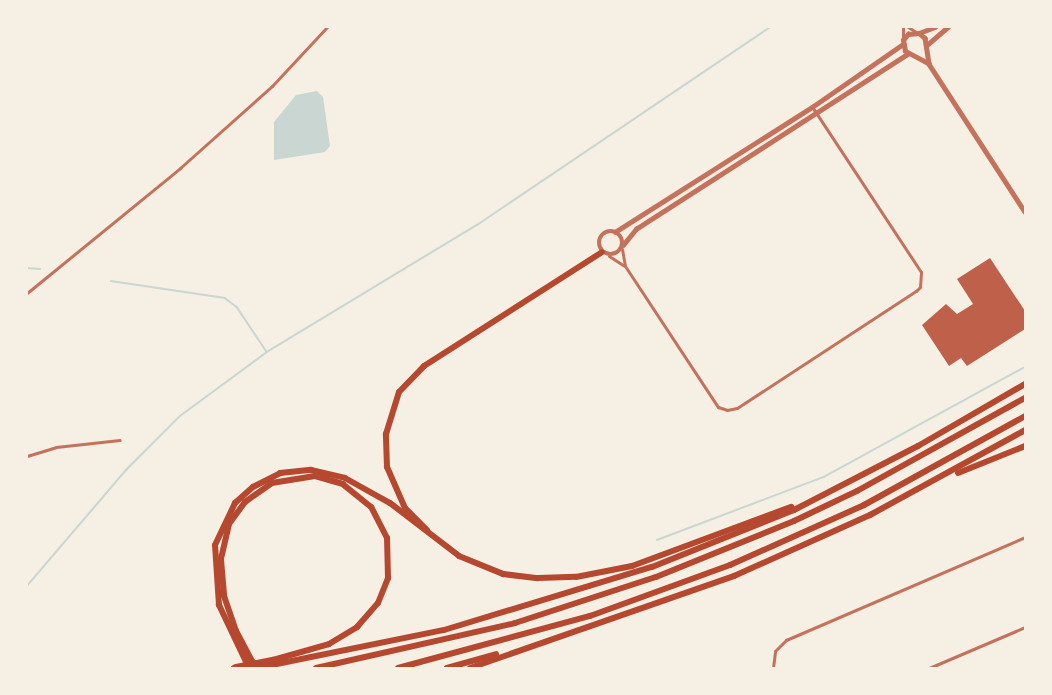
<!DOCTYPE html>
<html>
<head>
<meta charset="utf-8">
<style>
	body { margin:0 }
	#map { position:relative; width:1052px; height:695px; overflow:hidden; background:#f6efe4; font-family:"Nunito Sans",sans-serif }
	div>[style] { position:absolute }
	[style*='--x'] { left:calc(var(--x)*1px); top:calc(var(--y)*1px); width:calc(var(--w)*1px); rotate:calc(var(--a)*1deg) }
	.water>* { inset:0; background:#c9d6d2 }
	.stream>* { height:1.5px; margin:-0.75px; padding:0 0.75px; transform-origin:0.75px; border-radius:0.75px; background:#c9d6d2 }
	.building>* { inset:0; background:#bf614a }
	.minor>* { height:3px; margin:-1.5px; padding:0 1.5px; transform-origin:1.5px; border-radius:1.5px; background:#c5725c }
	.tertiary>* { height:4.5px; margin:-2.25px; padding:0 2.25px; transform-origin:2.25px; border-radius:2.25px; background:#c5725c }
	.tertiary>.ring { margin:-2.25px; padding:0; box-sizing:content-box; background:none; border:4.5px solid #c5725c; border-radius:50% }
	.motorway>* { height:6px; margin:-3px; padding:0 3px; transform-origin:3px; border-radius:3px; background:#b5482f }
	span { translate:-50% -50%; white-space:nowrap; text-align:center; line-height:1.15; -webkit-text-stroke:6px #f6efe4; paint-order:stroke }
	.frame { position:absolute; inset:0; border:28px solid #f6efe4; pointer-events:none }
</style>
</head>
<body>
<div id="map">
	<div class="water">
		<i style="clip-path:polygon(317px 91px,323px 97px,330px 146px,325px 152px,274px 160px,274px 122px,296px 95px)"></i>
	</div>
	<div class="stream">
		<i style="--x:27;--y:268;--w:13;--a:4"></i>
		<i style="--x:111;--y:281;--w:115;--a:8.5"></i>
		<i style="--x:225;--y:298;--w:15;--a:37"></i>
		<i style="--x:237;--y:307;--w:54;--a:56.3"></i>
		<i style="--x:657;--y:540;--w:178;--a:-20.7"></i>
		<i style="--x:824;--y:477;--w:229;--a:-28.7"></i>
		<i style="--x:27;--y:586;--w:153;--a:-49.5"></i>
		<i style="--x:126;--y:470;--w:76;--a:-45"></i>
		<i style="--x:180;--y:416;--w:108;--a:-36.3"></i>
		<i style="--x:267;--y:352;--w:245;--a:-31.2"></i>
		<i style="--x:477;--y:225;--w:354;--a:-34"></i>
	</div>
	<div class="building">
		<i style="clip-path:polygon(990px 258px,1025px 311px,1025px 329px,967px 366px,961px 358px,949px 366px,922px 325px,946px 304px,957px 314px,973px 304px,957px 279px)"></i>
	</div>
	<div class="minor">
		<i style="--x:903;--y:27;--w:13;--a:90"></i>
		<i style="--x:908;--y:27;--w:9;--a:32"></i>
		<i style="--x:622;--y:249;--w:17;--a:80"></i>
		<i style="--x:625;--y:266;--w:169;--a:56.6"></i>
		<i style="--x:718;--y:407;--w:9;--a:18"></i>
		<i style="--x:727;--y:410;--w:10;--a:-11"></i>
		<i style="--x:737;--y:408;--w:214;--a:-33.2"></i>
		<i style="--x:916;--y:291;--w:6;--a:-45"></i>
		<i style="--x:920;--y:287;--w:15;--a:-86"></i>
		<i style="--x:921;--y:272;--w:198;--a:-123.4"></i>
		<i style="--x:609;--y:256;--w:17;--a:33"></i>
		<i style="--x:27;--y:293;--w:198;--a:-39.2"></i>
		<i style="--x:180;--y:168;--w:123;--a:-41.7"></i>
		<i style="--x:272;--y:86;--w:81;--a:-47"></i>
		<i style="--x:27;--y:456;--w:30;--a:-17"></i>
		<i style="--x:56;--y:447;--w:64;--a:-6.2"></i>
		<i style="--x:773;--y:668;--w:17;--a:-83"></i>
		<i style="--x:775;--y:651;--w:16;--a:-45"></i>
		<i style="--x:786;--y:640;--w:260;--a:-23.3"></i>
		<i style="--x:929;--y:668;--w:104;--a:-23.1"></i>
	</div>
	<div class="tertiary">
		<i style="--x:919;--y:33;--w:17;--a:-21"></i>
		<i style="--x:927;--y:45;--w:28;--a:-41"></i>
		<i style="--x:929;--y:64;--w:27;--a:-152"></i>
		<i style="--x:905;--y:51;--w:11;--a:-100"></i>
		<i style="--x:903;--y:40;--w:8;--a:-50"></i>
		<i style="--x:908;--y:34;--w:11;--a:-5"></i>
		<i style="--x:919;--y:33;--w:8;--a:40"></i>
		<i style="--x:925;--y:38;--w:26;--a:81"></i>
		<i style="--x:929;--y:64;--w:176;--a:57"></i>
		<i class="ring" style="left:599px;top:231px;width:19.5px;height:19.5px"></i>
		<i style="--x:615;--y:232;--w:233;--a:-32.4"></i>
		<i style="--x:812;--y:107;--w:111;--a:-34.7"></i>
		<i style="--x:623;--y:245;--w:21;--a:-51"></i>
		<i style="--x:636;--y:229;--w:323;--a:-32.8"></i>
	</div>
	<div class="motorway">
		<i style="--x:958;--y:473;--w:72;--a:-21.9"></i>
		<i style="--x:427;--y:530;--w:31;--a:-135"></i>
		<i style="--x:405;--y:508;--w:45;--a:-113.7"></i>
		<i style="--x:387;--y:467;--w:33;--a:-92"></i>
		<i style="--x:386;--y:434;--w:44;--a:-72.8"></i>
		<i style="--x:399;--y:392;--w:36;--a:-46"></i>
		<i style="--x:424;--y:366;--w:211;--a:-32.6"></i>
		<i style="--x:234;--y:668;--w:2;--a:-27"></i>
		<i style="--x:236;--y:667;--w:38;--a:-11"></i>
		<i style="--x:273;--y:660;--w:58;--a:-15.9"></i>
		<i style="--x:329;--y:644;--w:33;--a:-31"></i>
		<i style="--x:357;--y:627;--w:32;--a:-49"></i>
		<i style="--x:378;--y:603;--w:27;--a:-68"></i>
		<i style="--x:388;--y:578;--w:40;--a:-91.4"></i>
		<i style="--x:387;--y:538;--w:35;--a:-117"></i>
		<i style="--x:371;--y:507;--w:36;--a:-141"></i>
		<i style="--x:343;--y:484;--w:29;--a:-164"></i>
		<i style="--x:315;--y:476;--w:44;--a:170.8"></i>
		<i style="--x:272;--y:483;--w:33;--a:145"></i>
		<i style="--x:245;--y:502;--w:27;--a:126"></i>
		<i style="--x:229;--y:524;--w:37;--a:103"></i>
		<i style="--x:221;--y:560;--w:36;--a:85"></i>
		<i style="--x:224;--y:596;--w:37;--a:71"></i>
		<i style="--x:236;--y:631;--w:34;--a:62"></i>
		<i style="--x:252;--y:661;--w:9;--a:54"></i>
		<i style="--x:249;--y:668;--w:70;--a:-115.5"></i>
		<i style="--x:219;--y:605;--w:60;--a:-93.8"></i>
		<i style="--x:215;--y:545;--w:47;--a:-64.5"></i>
		<i style="--x:235;--y:503;--w:24;--a:-42"></i>
		<i style="--x:253;--y:487;--w:30;--a:-27"></i>
		<i style="--x:280;--y:473;--w:31;--a:-6"></i>
		<i style="--x:311;--y:470;--w:35;--a:13"></i>
		<i style="--x:345;--y:478;--w:51;--a:29.1"></i>
		<i style="--x:390;--y:503;--w:87;--a:37.5"></i>
		<i style="--x:459;--y:556;--w:48;--a:22.2"></i>
		<i style="--x:503;--y:574;--w:35;--a:7"></i>
		<i style="--x:538;--y:578;--w:38;--a:-2"></i>
		<i style="--x:576;--y:577;--w:57;--a:-11.1"></i>
		<i style="--x:632;--y:566;--w:170;--a:-20.4"></i>
		<i style="--x:257;--y:668;--w:191;--a:-11.5"></i>
		<i style="--x:444;--y:630;--w:217;--a:-16.9"></i>
		<i style="--x:652;--y:567;--w:153;--a:-21.9"></i>
		<i style="--x:794;--y:510;--w:140;--a:-27.3"></i>
		<i style="--x:918;--y:446;--w:124;--a:-30.1"></i>
		<i style="--x:316;--y:668;--w:204;--a:-12.7"></i>
		<i style="--x:515;--y:623;--w:148;--a:-18.1"></i>
		<i style="--x:656;--y:577;--w:149;--a:-22.1"></i>
		<i style="--x:794;--y:521;--w:70;--a:-25.5"></i>
		<i style="--x:857;--y:491;--w:192;--a:-29"></i>
		<i style="--x:398;--y:668;--w:199;--a:-15.2"></i>
		<i style="--x:590;--y:616;--w:149;--a:-20"></i>
		<i style="--x:730;--y:565;--w:147;--a:-24.1"></i>
		<i style="--x:864;--y:505;--w:184;--a:-28.9"></i>
		<i style="--x:447;--y:668;--w:51;--a:-15.9"></i>
		<i style="--x:470;--y:668;--w:280;--a:-19.2"></i>
		<i style="--x:734;--y:576;--w:149;--a:-24.2"></i>
		<i style="--x:870;--y:515;--w:177;--a:-28.7"></i>
	</div>
	<div class="frame"></div>
</div>
</body>
</html>
